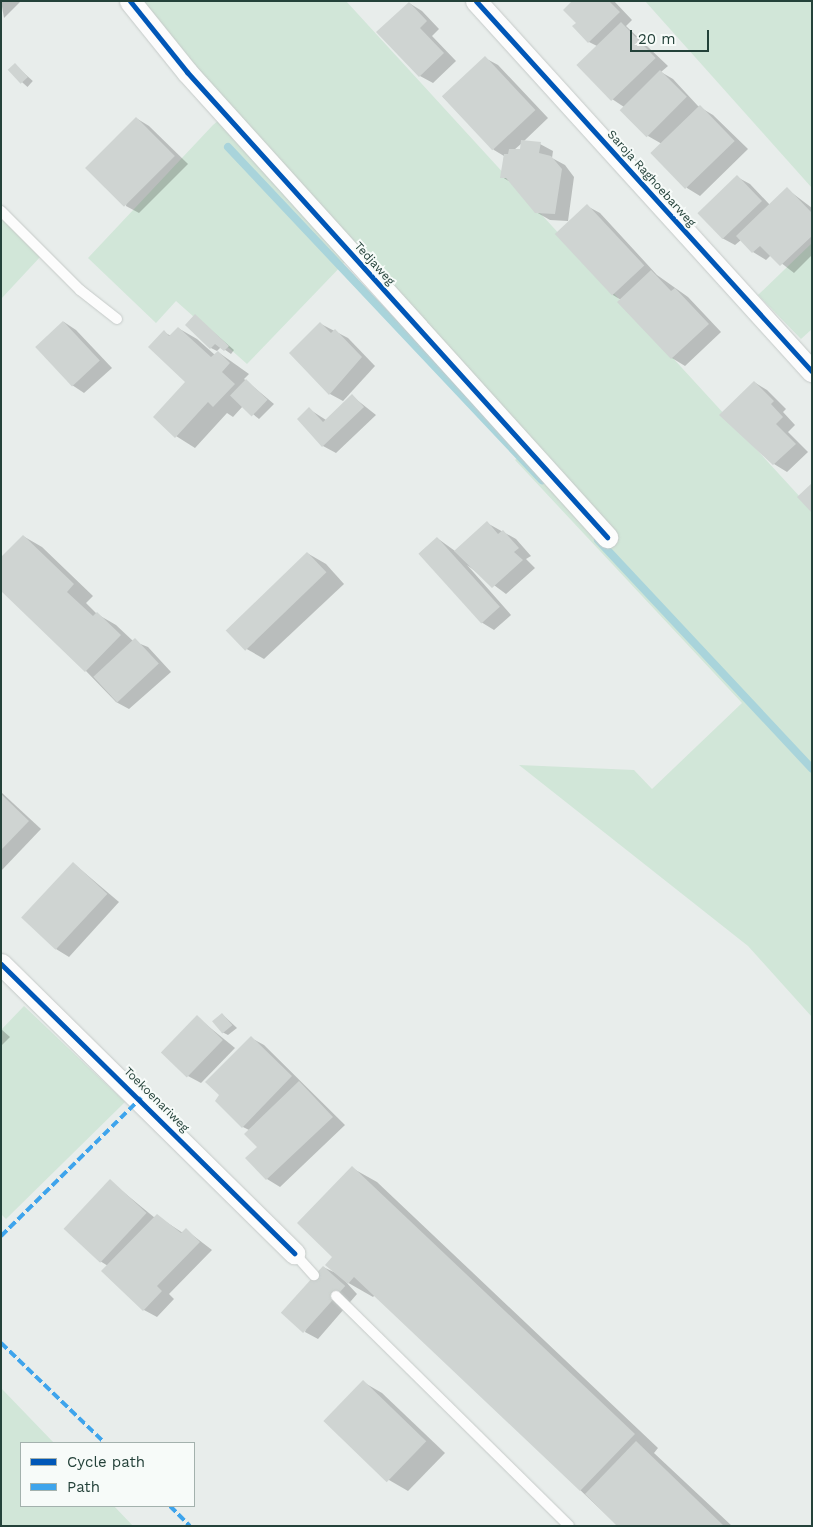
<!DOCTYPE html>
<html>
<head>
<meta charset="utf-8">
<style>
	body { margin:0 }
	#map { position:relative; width:813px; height:1527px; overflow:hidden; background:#e8edeb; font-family:"Work Sans",sans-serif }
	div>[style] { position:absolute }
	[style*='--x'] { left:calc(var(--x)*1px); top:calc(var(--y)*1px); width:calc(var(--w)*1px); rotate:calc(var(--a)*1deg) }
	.green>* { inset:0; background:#d1e6d8 }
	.shadow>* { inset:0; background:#0003; transform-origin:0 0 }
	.stream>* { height:8px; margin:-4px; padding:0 4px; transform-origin:4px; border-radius:4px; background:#a9d4db }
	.building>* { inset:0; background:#cfd4d2; transform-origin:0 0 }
	.roads { filter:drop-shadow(0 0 1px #c5cac8) drop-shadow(0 0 1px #c5cac8) }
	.service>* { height:10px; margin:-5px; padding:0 5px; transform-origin:5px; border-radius:5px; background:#fcfcfc }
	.minor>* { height:21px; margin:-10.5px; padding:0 10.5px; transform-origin:10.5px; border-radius:10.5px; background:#fcfcfc }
	.quiet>* { height:4px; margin-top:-2px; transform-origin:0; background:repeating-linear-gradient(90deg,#3ea4ec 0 8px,transparent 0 12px) }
	.cycleway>* { height:5px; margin:-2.5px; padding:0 2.5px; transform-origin:2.5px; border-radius:2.5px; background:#0057b8 }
	span { translate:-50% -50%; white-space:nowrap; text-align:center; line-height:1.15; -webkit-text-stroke:4px #f7fbf9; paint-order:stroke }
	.street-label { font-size:12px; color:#24423a }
	.frame { position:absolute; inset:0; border:2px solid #24423a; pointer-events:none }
	.legend { position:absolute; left:20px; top:1442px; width:175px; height:65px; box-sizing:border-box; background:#f7fbf9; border:1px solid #a3b1ad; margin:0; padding:6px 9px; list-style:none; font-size:15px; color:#24423a }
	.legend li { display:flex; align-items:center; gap:10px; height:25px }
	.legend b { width:25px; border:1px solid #a3b1ad }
	.scale { position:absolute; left:630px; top:30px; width:79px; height:22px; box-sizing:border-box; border:2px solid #24423a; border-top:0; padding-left:6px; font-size:15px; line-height:18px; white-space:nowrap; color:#24423a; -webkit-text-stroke:4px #f7fbf9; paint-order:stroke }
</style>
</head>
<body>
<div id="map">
	<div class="green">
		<i style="clip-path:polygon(138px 1px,346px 1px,812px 510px,812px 1017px,748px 946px,519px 765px,634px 770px,652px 789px,742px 703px,515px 460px,523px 453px,346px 261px,247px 364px,176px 301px,156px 323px,88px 258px,213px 125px,232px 109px)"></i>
		<i style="clip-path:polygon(645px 1px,812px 1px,812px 188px)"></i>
		<i style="clip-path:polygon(1px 218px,41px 256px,1px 299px)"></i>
		<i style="clip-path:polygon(812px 243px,812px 329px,801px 339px,758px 295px)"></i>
		<i style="clip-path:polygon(24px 1006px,125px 1102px,6px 1219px,1px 1214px,1px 1030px)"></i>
		<i style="clip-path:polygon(1px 1388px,54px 1443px,21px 1443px,21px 1506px,114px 1506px,133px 1526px,1px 1526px)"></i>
	</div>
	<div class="shadow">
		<i style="clip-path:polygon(1px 1px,21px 1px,4px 18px)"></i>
		<i style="clip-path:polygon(574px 1px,614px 1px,632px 20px,626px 26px,668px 66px,661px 72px,673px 79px,698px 106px,713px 115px,748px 149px,700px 196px,687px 188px,662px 144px,648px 136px,624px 107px,612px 99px,597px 46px,589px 42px,578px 23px)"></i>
		<i style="clip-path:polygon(409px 3px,422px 11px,439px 29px,432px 36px,456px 61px,433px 83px,420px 76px)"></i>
		<i style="clip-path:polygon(evenodd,485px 58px,498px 65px,548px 118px,524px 141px,540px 144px,553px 151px,552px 158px,565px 165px,574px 177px,568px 221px,550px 220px,536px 212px,512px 183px,502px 177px,504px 156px,494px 150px,443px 97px,485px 58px,522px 143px,521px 151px,514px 150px,522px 143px)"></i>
		<i style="left:15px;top:65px;width:24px;height:8px;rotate:42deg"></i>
		<i style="clip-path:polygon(136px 118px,149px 126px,188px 164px,139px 213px,126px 206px)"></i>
		<i style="clip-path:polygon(737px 177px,750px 184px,770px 205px,787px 189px,812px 208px,812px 255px,794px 273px,771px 255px,766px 260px,753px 252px,741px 240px,735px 245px,722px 238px)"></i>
		<i style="clip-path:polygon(587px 206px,600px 213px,657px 275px,688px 297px,721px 332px,685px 366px,672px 358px,621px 300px,613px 295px)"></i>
		<i style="clip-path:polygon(195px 316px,234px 350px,231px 354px,221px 347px,217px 351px,211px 348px)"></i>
		<i style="clip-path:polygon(64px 322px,76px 330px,112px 368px,84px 393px,72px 385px)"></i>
		<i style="clip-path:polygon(321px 324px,348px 338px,375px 366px,343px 401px,330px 394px)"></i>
		<i style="clip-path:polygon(178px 328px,197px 339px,215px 355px,218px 352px,249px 374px,244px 379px,274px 404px,259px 419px,243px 406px,233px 417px,227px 413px,195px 448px,176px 436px,187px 382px,164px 332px,171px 336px)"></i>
		<i style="clip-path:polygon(754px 382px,767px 390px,786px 409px,783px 412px,795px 425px,788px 432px,808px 452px,787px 472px,774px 464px,721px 415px)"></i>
		<i style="clip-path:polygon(352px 396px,376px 415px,336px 453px,323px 446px,309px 409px,326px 420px)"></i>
		<i style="clip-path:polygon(487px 523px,516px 539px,531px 556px,526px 559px,535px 568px,506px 594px,467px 565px,511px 615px,494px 630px,481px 622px,420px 553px,437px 538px,455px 551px)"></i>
		<i style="clip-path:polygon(23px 536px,42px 547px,93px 596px,86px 603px,97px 614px,116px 625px,133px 641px,148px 647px,171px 672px,129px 709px,116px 702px,86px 671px)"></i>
		<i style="clip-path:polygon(307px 553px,326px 564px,344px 584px,264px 659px,245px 648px)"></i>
		<i style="clip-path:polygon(1px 792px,41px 829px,1px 871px)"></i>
		<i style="clip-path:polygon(73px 863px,119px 902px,69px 957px,56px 949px)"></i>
		<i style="clip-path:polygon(222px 1014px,237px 1028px,228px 1035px,222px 1032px)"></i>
		<i style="clip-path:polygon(197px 1017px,235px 1048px,201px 1083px,188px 1076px)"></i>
		<i style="clip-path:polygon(1px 1029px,10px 1037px,1px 1046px)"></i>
		<i style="clip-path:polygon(251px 1038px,264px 1045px,345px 1125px,280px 1187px,267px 1179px,247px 1158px,259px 1147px,249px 1130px,243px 1127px)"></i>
		<i style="clip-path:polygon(352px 1168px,377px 1182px,658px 1448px,654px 1453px,732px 1526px,618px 1526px,375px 1295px,373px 1297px,345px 1281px,357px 1294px,318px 1339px,305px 1332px,323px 1267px,338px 1274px,334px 1257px)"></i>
		<i style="clip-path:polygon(110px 1181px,155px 1218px,157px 1216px,183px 1233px,186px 1230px,212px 1250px,169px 1294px,174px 1299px,157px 1317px,144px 1310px,108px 1266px,100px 1261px)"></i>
		<i style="clip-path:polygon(363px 1382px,382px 1393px,445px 1453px,408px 1491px,389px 1480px,326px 1421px)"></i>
	</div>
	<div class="stream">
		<i style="--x:228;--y:147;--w:458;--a:46.7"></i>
		<i style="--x:598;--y:540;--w:313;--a:46.9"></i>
	</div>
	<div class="building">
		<i style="clip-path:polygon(572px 1px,609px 1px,620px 12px,588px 43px,572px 26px,576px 23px,563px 10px)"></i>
		<i style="clip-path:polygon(409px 2px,427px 21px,420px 28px,444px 53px,419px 77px,376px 32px)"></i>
		<i style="left:621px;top:22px;width:50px;height:62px;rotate:46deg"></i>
		<i style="left:485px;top:56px;width:74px;height:59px;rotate:47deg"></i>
		<i style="left:15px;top:63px;width:19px;height:10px;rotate:47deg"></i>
		<i style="left:660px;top:70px;width:38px;height:57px;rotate:45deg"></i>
		<i style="left:700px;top:105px;width:50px;height:69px;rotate:46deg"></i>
		<i style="left:136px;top:117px;width:55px;height:72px;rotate:45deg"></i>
		<i style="clip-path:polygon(521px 140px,541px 142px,539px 153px,551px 156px,562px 169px,555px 214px,535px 213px,506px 178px,500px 178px,504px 154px,508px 154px,509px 149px,520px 149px)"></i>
		<i style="left:737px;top:175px;width:36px;height:55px;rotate:46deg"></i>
		<i style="clip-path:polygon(787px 187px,812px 213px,812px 236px,780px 266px,760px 246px,752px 253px,736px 236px)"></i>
		<i style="left:587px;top:204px;width:84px;height:44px;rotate:47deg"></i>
		<i style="clip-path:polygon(651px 270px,671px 291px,675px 288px,709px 324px,671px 359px,617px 302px)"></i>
		<i style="clip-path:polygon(195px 314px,229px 346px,224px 351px,215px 344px,210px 349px,185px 325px)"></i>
		<i style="left:63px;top:321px;width:54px;height:38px;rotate:47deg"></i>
		<i style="clip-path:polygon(320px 322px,331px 333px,335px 329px,362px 357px,329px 395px,289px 353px)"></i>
		<i style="clip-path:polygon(178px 327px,211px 357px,218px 351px,230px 363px,222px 372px,235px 384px,213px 407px,208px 402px,175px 438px,153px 417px,185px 382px,148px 347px,164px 330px,169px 336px)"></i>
		<i style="left:246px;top:379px;width:30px;height:23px;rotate:44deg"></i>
		<i style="clip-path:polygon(754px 381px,774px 401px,771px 404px,783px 417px,776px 424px,796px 444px,773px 465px,719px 415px)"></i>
		<i style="clip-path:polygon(352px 394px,364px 407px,322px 447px,297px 419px,309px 407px,323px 422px)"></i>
		<i style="clip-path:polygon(812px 483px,812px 513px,797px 497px)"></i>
		<i style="clip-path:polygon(487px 521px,498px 534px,503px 530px,519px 548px,514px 552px,523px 560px,492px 588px,454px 551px)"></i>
		<i style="clip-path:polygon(23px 535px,74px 584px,67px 592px,93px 616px,97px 612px,121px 635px,85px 672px,1px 591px,1px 557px)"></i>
		<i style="left:437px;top:537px;width:94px;height:25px;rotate:48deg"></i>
		<i style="left:307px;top:552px;width:28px;height:113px;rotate:46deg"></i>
		<i style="left:135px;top:638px;width:35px;height:57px;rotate:47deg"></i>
		<i style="clip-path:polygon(1px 794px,29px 821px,1px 850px)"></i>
		<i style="left:73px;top:862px;width:47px;height:76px;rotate:43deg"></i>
		<i style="left:222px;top:1013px;width:16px;height:13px;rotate:50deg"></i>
		<i style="left:197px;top:1015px;width:36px;height:52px;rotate:44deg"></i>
		<i style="clip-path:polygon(251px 1036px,292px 1076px,242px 1128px,215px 1101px,219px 1095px,205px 1082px)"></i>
		<i style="clip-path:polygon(299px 1081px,333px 1117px,266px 1180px,245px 1158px,257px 1147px,244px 1134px)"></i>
		<i style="clip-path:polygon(352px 1166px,635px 1434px,580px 1491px,354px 1277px,348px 1284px,325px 1265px,332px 1257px,297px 1223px)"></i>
		<i style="left:110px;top:1179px;width:50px;height:68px;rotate:43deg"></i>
		<i style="clip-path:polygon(157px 1214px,181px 1233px,186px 1228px,200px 1242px,157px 1286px,162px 1291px,143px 1311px,101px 1271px)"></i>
		<i style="left:323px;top:1266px;width:30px;height:63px;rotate:42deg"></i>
		<i style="left:363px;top:1380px;width:88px;height:57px;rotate:44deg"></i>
		<i style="clip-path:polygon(636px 1441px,724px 1526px,617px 1526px,585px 1494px)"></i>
	</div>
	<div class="roads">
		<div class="service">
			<i style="--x:1;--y:211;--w:112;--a:45"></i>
			<i style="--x:80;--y:290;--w:47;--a:38.1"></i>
			<i style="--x:294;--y:1253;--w:30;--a:48"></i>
			<i style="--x:336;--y:1296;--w:327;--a:44.6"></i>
		</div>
		<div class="minor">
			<i style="--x:130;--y:1;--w:91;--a:51.2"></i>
			<i style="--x:187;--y:72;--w:627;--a:47.91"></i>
			<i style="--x:476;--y:1;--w:500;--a:47.8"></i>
			<i style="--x:1;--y:964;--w:412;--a:44.6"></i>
		</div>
	</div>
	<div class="quiet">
		<i style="--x:1;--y:1236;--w:197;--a:-44.6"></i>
		<i style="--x:1;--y:1343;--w:144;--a:43.9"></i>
		<i style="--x:170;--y:1506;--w:28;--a:45"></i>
	</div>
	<div class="cycleway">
		<i style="--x:130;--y:1;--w:91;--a:51.2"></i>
		<i style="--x:187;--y:72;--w:627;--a:47.91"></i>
		<i style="--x:476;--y:1;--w:500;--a:47.8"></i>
		<i style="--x:1;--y:964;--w:412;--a:44.6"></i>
	</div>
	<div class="street-label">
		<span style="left:651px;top:179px;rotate:48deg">Saroja Raghoebarweg</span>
		<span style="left:374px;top:264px;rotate:48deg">Tedjaweg</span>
		<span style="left:156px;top:1100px;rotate:45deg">Toekoenariweg</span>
	</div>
	<div class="frame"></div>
	<ul class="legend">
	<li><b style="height:6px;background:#0057b8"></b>Cycle path</li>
	<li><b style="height:6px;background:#3ea4ec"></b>Path</li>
	</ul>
	<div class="scale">20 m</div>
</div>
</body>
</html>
